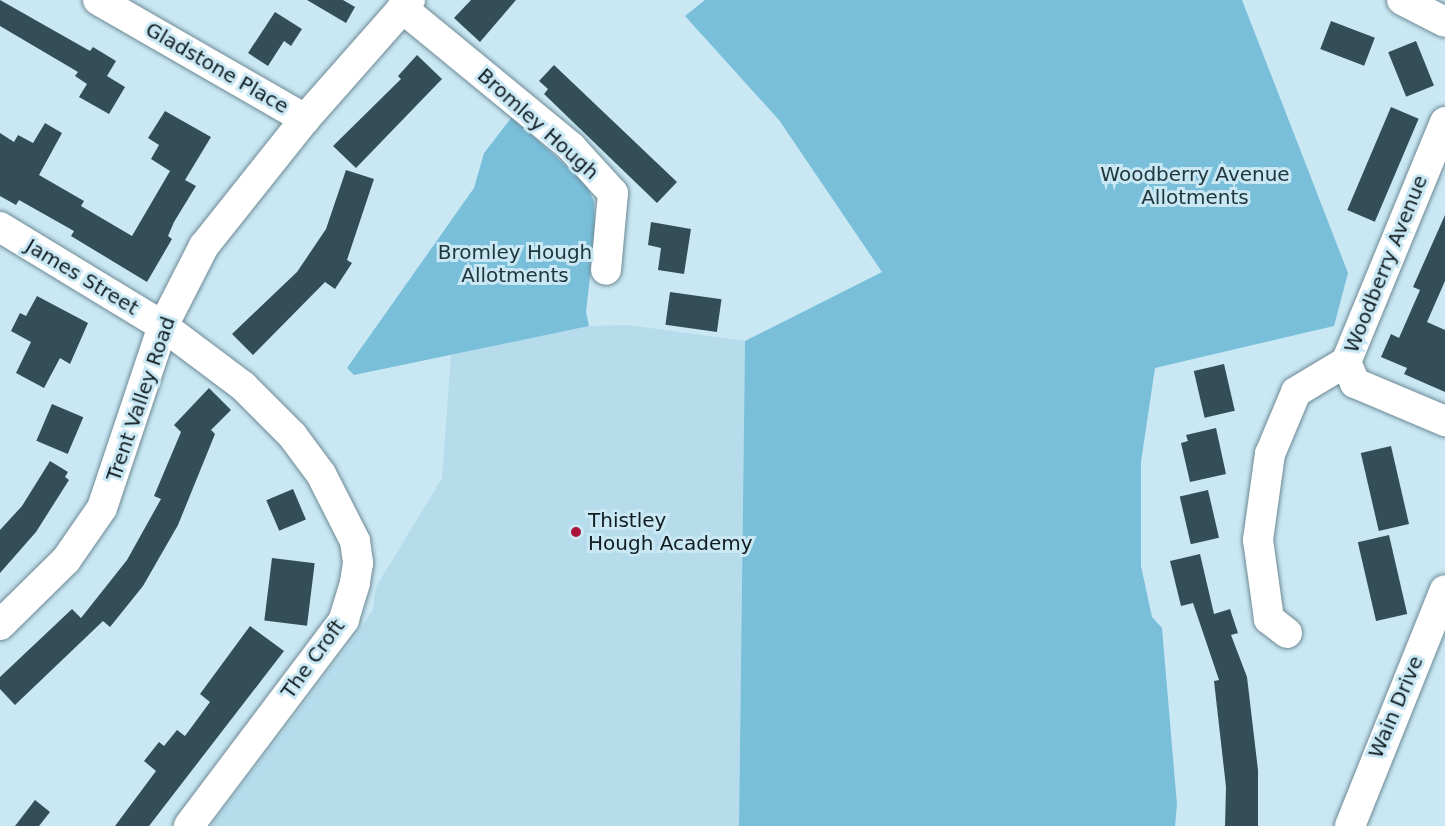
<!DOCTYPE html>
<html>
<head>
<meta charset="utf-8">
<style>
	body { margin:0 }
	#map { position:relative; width:1445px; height:826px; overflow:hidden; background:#c9e8f4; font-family:"DejaVu Sans",sans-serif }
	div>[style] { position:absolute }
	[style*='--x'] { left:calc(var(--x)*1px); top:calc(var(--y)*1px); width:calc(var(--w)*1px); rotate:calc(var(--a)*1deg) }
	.built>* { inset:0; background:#b6dcec }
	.green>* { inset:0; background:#79bfda }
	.building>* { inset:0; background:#344e59; transform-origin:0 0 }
	.roads { filter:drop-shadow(0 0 2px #6d8994) drop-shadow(0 0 2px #6d8994) }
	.minor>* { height:30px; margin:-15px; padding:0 15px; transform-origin:15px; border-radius:15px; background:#fff }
	.dots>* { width:16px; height:16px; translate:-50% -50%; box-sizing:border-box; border:3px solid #c9e8f4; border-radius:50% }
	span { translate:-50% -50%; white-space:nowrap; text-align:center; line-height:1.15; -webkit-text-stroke:6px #c9e8f4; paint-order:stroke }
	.street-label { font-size:20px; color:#111c20 }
	.park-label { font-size:20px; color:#21373f }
	.poi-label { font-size:20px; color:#111c20 }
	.left { translate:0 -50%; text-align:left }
</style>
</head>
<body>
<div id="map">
	<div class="built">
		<i style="clip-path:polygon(628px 325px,745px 341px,739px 826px,211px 826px,362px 627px,373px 609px,376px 587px,442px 478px,451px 355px,589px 326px)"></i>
	</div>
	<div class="green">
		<i style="clip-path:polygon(705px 0,1242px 0,1348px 273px,1334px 326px,1155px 368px,1141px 462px,1141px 566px,1152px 617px,1162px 628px,1177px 805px,1175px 826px,739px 826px,745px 341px,882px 272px,779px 120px,685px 16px)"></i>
		<i style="clip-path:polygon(512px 117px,587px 185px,594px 202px,595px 233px,586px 312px,589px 326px,354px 375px,347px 368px,474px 188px,484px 153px)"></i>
	</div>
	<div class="building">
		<i style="clip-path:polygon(0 0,90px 51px,93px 47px,116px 61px,107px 76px,125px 87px,109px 114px,79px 97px,87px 84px,75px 76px,78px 72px,0 26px)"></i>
		<i style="clip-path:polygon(307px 0,343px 0,355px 7px,346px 23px)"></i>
		<i style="clip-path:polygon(471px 0,516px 0,480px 42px,454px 18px)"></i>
		<i style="clip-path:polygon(275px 12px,302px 29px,291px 46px,284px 41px,268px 66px,248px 53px)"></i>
		<i style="left:1331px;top:21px;width:47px;height:30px;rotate:21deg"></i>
		<i style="left:1416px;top:41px;width:48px;height:30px;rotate:68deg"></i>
		<i style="clip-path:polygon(417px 55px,442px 79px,356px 168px,333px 146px,401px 79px,398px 76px)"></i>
		<i style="clip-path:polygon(554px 65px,677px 182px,657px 203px,544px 94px,548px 89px,539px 81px)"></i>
		<i style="left:1391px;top:107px;width:30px;height:112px;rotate:23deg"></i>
		<i style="clip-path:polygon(165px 111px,211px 137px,185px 180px,196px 186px,174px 222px,168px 236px,172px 239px,147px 282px,71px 236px,74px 231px,19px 200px,16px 205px,0 196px,0 133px,14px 142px,18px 135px,33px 143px,45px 123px,62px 133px,39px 175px,84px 201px,81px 206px,132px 236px,170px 171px,151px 159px,159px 145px,148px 138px)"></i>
		<i style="clip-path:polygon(346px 170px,374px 179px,347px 260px,352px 263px,335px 289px,325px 282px,253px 355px,232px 334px,297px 272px,326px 229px)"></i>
		<i style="clip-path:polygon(1445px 215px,1445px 281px,1427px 322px,1445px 330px,1445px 392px,1404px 374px,1407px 368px,1381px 357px,1391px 334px,1399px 338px,1420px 290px,1413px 287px)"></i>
		<i style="clip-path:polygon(651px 222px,691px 229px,684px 274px,658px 270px,661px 248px,648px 245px)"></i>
		<i style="left:670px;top:292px;width:52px;height:33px;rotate:8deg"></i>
		<i style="clip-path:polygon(37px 296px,88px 323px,70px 364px,60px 358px,44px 388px,16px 373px,31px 342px,11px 331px,20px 313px,26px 316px)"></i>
		<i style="left:1224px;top:364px;width:48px;height:31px;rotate:77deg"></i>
		<i style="clip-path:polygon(209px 388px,231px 410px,211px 430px,215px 434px,178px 525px,143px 586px,110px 627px,103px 621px,15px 705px,0 689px,0 677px,72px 609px,81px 618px,127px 560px,161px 499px,154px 496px,181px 432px,174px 425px)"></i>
		<i style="left:52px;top:404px;width:34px;height:40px;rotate:23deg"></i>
		<i style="clip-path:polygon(1216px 428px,1226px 474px,1190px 482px,1181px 443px,1188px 441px,1186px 435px)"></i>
		<i style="left:1391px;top:446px;width:80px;height:31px;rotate:77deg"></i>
		<i style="clip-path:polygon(50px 461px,68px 472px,65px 477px,69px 480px,36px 532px,0 573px,0 530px,22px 506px)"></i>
		<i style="left:293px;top:489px;width:33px;height:29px;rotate:67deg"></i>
		<i style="left:1208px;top:490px;width:49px;height:29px;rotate:77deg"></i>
		<i style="left:1389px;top:535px;width:81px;height:32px;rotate:77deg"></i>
		<i style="clip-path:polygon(1200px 554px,1214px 614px,1230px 609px,1238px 633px,1231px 635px,1247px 677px,1258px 770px,1258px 826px,1225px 826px,1226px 787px,1214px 681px,1219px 680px,1193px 603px,1181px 606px,1170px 561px)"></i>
		<i style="left:272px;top:558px;width:43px;height:63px;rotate:7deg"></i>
		<i style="clip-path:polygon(250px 626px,284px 651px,149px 826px,115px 826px,156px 771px,144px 761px,159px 742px,164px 746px,177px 730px,185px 736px,210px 702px,200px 694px)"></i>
		<i style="clip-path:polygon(35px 800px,50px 812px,39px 826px,15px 826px)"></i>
	</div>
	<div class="roads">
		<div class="minor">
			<i style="--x:98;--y:0;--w:239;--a:29.9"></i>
			<i style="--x:1402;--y:0;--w:48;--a:27.1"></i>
			<i style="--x:402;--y:8;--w:219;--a:39.4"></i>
			<i style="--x:571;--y:147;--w:62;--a:47.6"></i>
			<i style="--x:613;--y:193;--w:77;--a:95.2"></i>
			<i style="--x:1445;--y:122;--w:260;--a:112.4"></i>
			<i style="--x:1346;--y:362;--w:23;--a:67"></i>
			<i style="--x:1355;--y:383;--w:98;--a:22.9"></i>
			<i style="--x:0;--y:227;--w:191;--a:31.3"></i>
			<i style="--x:163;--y:326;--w:100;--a:36.9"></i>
			<i style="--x:243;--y:386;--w:69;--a:45"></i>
			<i style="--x:292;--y:435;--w:49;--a:53.4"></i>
			<i style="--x:321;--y:474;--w:75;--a:63.1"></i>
			<i style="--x:355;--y:541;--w:22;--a:82"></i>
			<i style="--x:358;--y:563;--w:20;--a:99"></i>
			<i style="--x:355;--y:583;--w:39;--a:107"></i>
			<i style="--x:344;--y:620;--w:258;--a:127"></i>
			<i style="--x:0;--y:625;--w:93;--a:-44.6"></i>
			<i style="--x:66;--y:560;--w:63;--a:-55.3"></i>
			<i style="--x:102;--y:508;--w:192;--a:-71.5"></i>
			<i style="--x:163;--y:326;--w:90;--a:-62.9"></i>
			<i style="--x:204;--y:246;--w:162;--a:-51.5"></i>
			<i style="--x:305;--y:119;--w:159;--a:-48.6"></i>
			<i style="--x:1287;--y:633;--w:23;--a:-142"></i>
			<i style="--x:1269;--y:619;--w:80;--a:-97.9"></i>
			<i style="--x:1258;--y:540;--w:87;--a:-82.1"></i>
			<i style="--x:1270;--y:454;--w:67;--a:-67.2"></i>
			<i style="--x:1296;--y:392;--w:58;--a:-31"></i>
			<i style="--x:1350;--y:826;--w:254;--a:-68.1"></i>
		</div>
	</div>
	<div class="dots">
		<i style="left:576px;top:532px;background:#aa143c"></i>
	</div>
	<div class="street-label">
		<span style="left:217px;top:68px;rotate:30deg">Gladstone Place</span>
		<span style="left:538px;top:124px;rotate:42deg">Bromley Hough</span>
		<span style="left:1386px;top:264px;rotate:-68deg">Woodberry Avenue</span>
		<span style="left:82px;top:277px;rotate:31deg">James Street</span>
		<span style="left:141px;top:399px;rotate:-71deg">Trent Valley Road</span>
		<span style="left:313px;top:659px;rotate:-54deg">The Croft</span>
		<span style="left:1396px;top:707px;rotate:-67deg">Wain Drive</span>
	</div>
	<div class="park-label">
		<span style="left:1195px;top:186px">Woodberry Avenue<br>Allotments</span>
		<span style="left:515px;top:264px">Bromley Hough<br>Allotments</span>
	</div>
	<div class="poi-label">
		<span class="left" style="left:588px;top:532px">Thistley<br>Hough Academy</span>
	</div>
</div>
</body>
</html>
